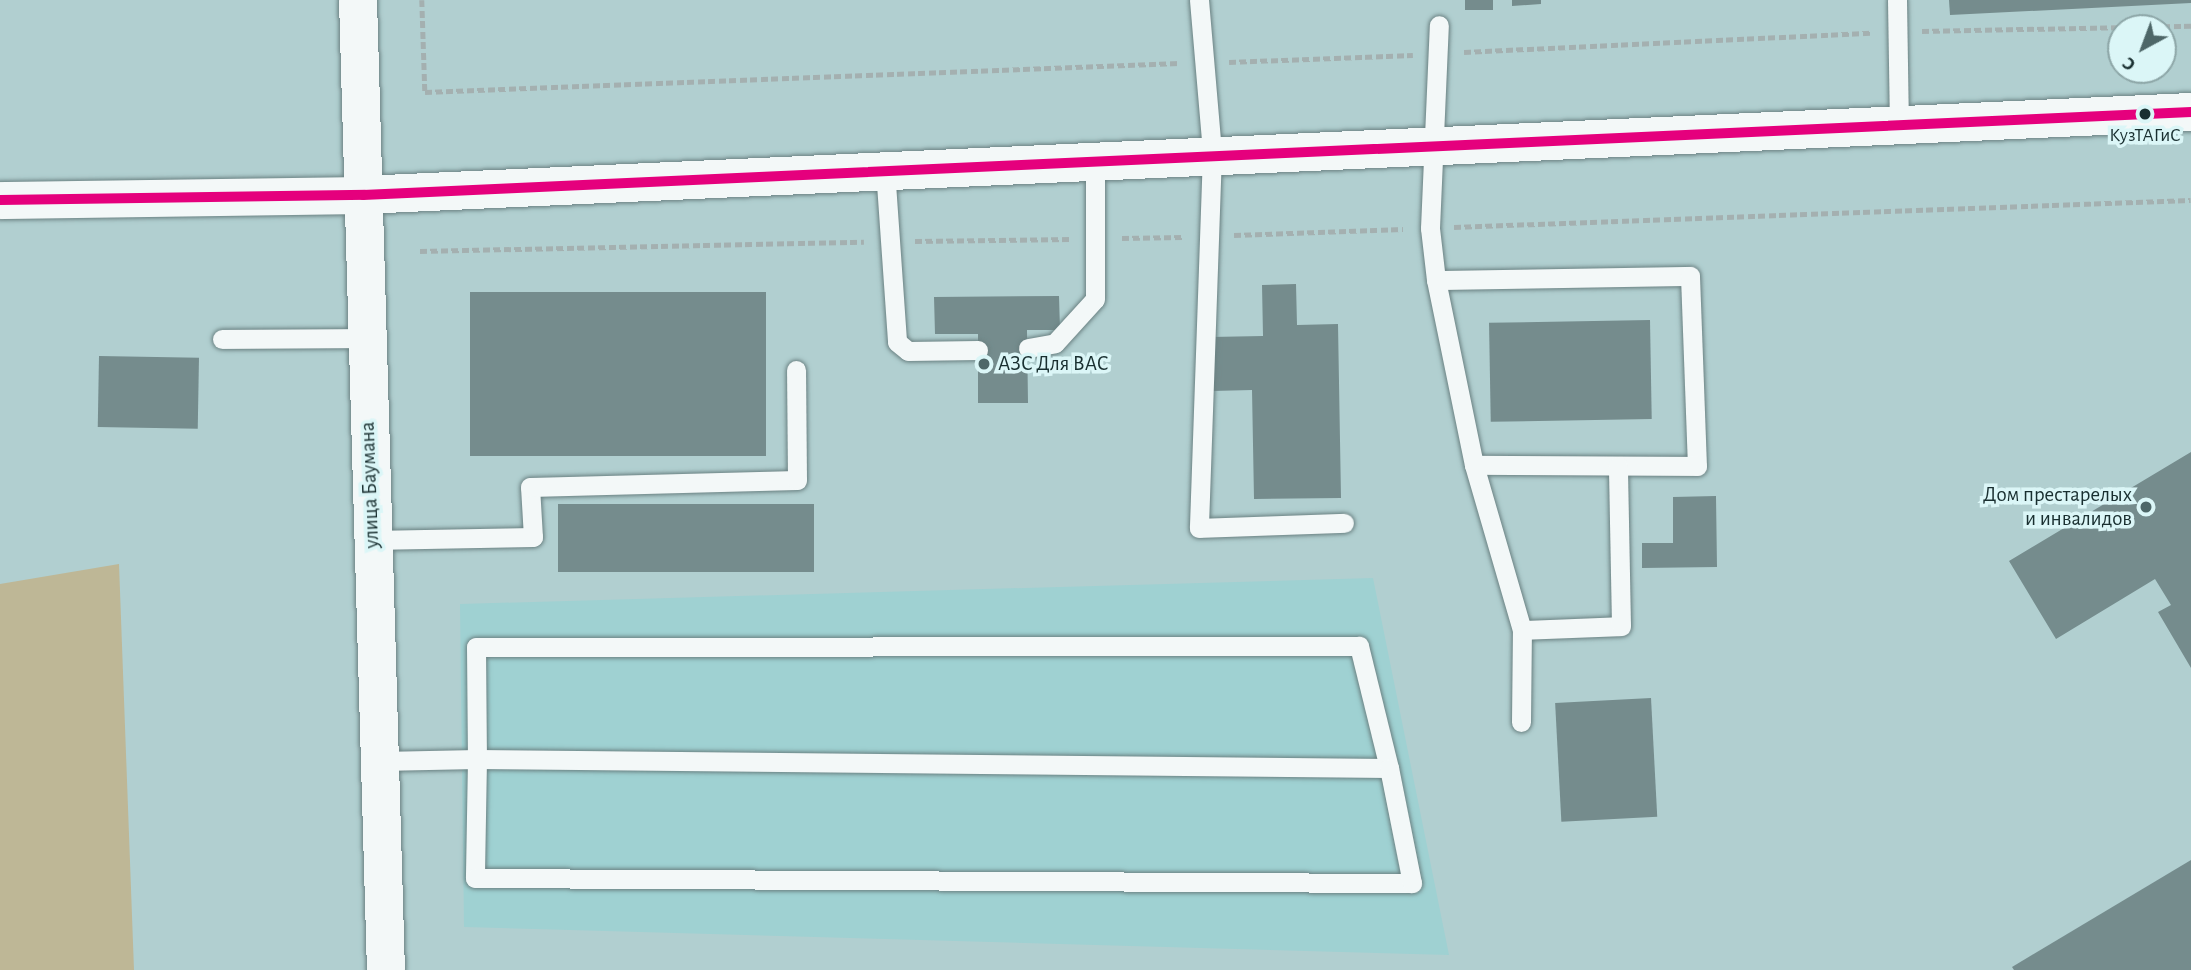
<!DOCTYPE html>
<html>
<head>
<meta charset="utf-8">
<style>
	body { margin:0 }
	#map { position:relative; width:2191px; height:970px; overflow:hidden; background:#b1cfd0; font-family:"Alegreya Sans",sans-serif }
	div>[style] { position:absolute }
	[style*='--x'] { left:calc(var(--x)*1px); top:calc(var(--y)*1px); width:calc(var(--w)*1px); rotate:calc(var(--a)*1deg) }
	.built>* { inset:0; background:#9fd1d2 }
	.green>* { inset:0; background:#beb796 }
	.building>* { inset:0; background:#758c8d; transform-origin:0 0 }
	.path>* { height:4.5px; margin-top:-2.25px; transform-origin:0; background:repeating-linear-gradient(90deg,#a4b0b0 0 7px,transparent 0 10.5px) }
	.roads { filter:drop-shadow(0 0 2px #6a8182) drop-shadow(0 0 2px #6a8182) }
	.lane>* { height:19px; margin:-9.5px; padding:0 9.5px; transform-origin:9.5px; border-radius:9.5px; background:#f3f8f8 }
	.street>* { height:37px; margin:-18.5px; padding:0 18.5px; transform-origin:18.5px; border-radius:18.5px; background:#f3f8f8 }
	.secondary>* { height:38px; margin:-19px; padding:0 19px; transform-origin:19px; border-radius:19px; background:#f3f8f8 }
	.primary>* { height:38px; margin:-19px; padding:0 19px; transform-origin:19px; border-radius:19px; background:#f3f8f8 }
	.bus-1>* { height:10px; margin:-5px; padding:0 5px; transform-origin:5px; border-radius:5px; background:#e5007d }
	.dots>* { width:19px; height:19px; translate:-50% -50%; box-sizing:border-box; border:4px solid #dbf6f7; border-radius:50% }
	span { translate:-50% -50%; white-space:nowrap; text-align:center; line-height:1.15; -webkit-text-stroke:7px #dbf6f7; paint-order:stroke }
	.bus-label { font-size:19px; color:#192f30 }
	.poi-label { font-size:21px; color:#192f30 }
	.left { translate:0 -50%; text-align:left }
	.right { translate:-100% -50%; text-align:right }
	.street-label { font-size:21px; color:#192f30 }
	.north { position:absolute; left:2107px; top:14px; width:70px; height:70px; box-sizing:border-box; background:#dbf6f7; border:2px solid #8da6a7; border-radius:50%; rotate:221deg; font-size:19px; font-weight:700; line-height:28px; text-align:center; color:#192f30 }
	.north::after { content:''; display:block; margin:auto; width:24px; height:32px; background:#4e6768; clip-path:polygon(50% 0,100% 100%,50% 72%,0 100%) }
</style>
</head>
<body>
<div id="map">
	<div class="built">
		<i style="clip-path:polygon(1373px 578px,1449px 955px,464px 927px,460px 604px)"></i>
	</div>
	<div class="green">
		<i style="clip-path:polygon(119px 564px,134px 970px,0 970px,0 584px)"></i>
	</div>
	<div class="building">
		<i style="left:1465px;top:0;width:28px;height:10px"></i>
		<i style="clip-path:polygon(1512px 0,1541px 0,1541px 4px,1512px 6px)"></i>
		<i style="clip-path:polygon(1949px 0,2191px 0,2191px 3px,1950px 15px)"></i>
		<i style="clip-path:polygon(1296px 284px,1297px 325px,1338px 324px,1341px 498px,1254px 499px,1252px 390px,1212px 391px,1211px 337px,1263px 336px,1262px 285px)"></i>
		<i style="left:766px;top:292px;width:164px;height:296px;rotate:90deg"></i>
		<i style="clip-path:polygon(1059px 296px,1060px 330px,1027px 330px,1028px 403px,978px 403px,978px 334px,935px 334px,934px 297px)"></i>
		<i style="left:1650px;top:320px;width:99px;height:161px;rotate:89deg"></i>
		<i style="left:99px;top:356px;width:100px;height:71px;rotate:1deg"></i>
		<i style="clip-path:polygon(2191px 452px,2191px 668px,2158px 612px,2171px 605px,2155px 579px,2056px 639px,2009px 561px)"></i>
		<i style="clip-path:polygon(1716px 496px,1717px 567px,1642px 568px,1642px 543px,1673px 543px,1673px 497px)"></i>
		<i style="left:814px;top:504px;width:68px;height:256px;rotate:90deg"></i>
		<i style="left:1651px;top:698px;width:119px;height:96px;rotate:87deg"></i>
		<i style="clip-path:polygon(2191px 860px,2191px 970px,2014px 970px,2012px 967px)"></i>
	</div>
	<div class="path">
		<i style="--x:422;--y:0;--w:92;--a:88.1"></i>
		<i style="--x:425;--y:92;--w:755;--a:-2.2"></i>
		<i style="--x:1922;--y:31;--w:269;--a:-1.1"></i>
		<i style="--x:1464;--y:52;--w:407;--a:-2.7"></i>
		<i style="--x:1229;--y:62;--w:184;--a:-2.2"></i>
		<i style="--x:1454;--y:227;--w:737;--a:-2.1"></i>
		<i style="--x:1234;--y:235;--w:169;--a:-2"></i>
		<i style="--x:1122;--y:238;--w:61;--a:-0.9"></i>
		<i style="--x:915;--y:241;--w:156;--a:-0.7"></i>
		<i style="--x:420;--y:251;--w:444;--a:-1.2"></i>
	</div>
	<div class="roads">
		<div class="lane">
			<i style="--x:1199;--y:0;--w:154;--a:85.1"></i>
			<i style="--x:1212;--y:153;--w:375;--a:92"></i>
			<i style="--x:1199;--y:528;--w:145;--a:-2"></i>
			<i style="--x:1897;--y:0;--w:130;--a:89.1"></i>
			<i style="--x:885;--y:169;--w:173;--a:86"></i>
			<i style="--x:897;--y:342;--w:14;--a:39"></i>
			<i style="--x:908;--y:351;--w:70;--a:-0.8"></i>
			<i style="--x:1436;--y:280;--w:254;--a:-0.9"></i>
			<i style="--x:1690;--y:276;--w:190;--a:87.9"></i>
			<i style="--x:1697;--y:466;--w:223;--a:-179.7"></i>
			<i style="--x:1474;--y:465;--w:189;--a:-101.6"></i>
			<i style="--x:1436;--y:280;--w:52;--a:-96.6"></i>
			<i style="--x:1430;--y:228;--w:203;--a:-87.5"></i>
			<i style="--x:222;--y:339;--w:144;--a:-0.4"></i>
			<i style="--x:1028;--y:348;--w:27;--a:-10"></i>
			<i style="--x:1055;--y:343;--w:59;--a:-47.7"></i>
			<i style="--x:1095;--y:299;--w:142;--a:-90"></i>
			<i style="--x:1474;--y:465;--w:172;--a:73.8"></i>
			<i style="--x:371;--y:540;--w:162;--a:-1.1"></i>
			<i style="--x:533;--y:537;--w:50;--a:-93.4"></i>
			<i style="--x:530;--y:487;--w:267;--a:-1.5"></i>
			<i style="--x:797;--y:480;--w:110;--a:-90.5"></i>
			<i style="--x:1521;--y:722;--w:92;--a:-89.4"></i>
			<i style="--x:1522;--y:630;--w:99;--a:-2.3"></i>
			<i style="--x:1621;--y:626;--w:160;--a:-91.1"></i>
			<i style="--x:380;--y:761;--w:97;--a:-1.2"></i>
			<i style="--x:477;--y:759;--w:912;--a:0.57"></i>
			<i style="--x:1389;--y:768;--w:126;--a:-103.8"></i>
			<i style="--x:1359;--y:646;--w:883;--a:179.94"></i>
			<i style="--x:476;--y:647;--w:112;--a:89.5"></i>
			<i style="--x:477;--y:759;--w:119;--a:91"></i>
			<i style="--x:475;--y:878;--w:937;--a:0.31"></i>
			<i style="--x:1412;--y:883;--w:117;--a:-101.3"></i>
		</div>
		<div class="street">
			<i style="--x:0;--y:200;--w:363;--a:-0.8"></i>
		</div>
		<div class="secondary">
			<i style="--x:363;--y:195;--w:1830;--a:-2.6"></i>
		</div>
		<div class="primary">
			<i style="--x:358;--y:0;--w:970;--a:88.35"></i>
		</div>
	</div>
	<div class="bus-1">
		<i style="--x:0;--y:200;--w:363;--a:-0.8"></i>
		<i style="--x:363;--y:195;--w:1830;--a:-2.6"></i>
	</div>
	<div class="dots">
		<i style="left:2145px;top:114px;background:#192f30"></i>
		<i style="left:984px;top:364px;background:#4e6768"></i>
		<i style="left:2146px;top:507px;background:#4e6768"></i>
	</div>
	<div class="bus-label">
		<span style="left:2145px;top:136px">КузТАГиС</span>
	</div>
	<div class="poi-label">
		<span class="left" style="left:998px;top:364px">АЗС Для ВАС</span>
		<span class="right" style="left:2132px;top:507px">Дом престарелых<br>и инвалидов</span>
	</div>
	<div class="street-label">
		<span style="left:370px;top:485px;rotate:-92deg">улица Баумана</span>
	</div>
	<div class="north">С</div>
</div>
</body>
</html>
